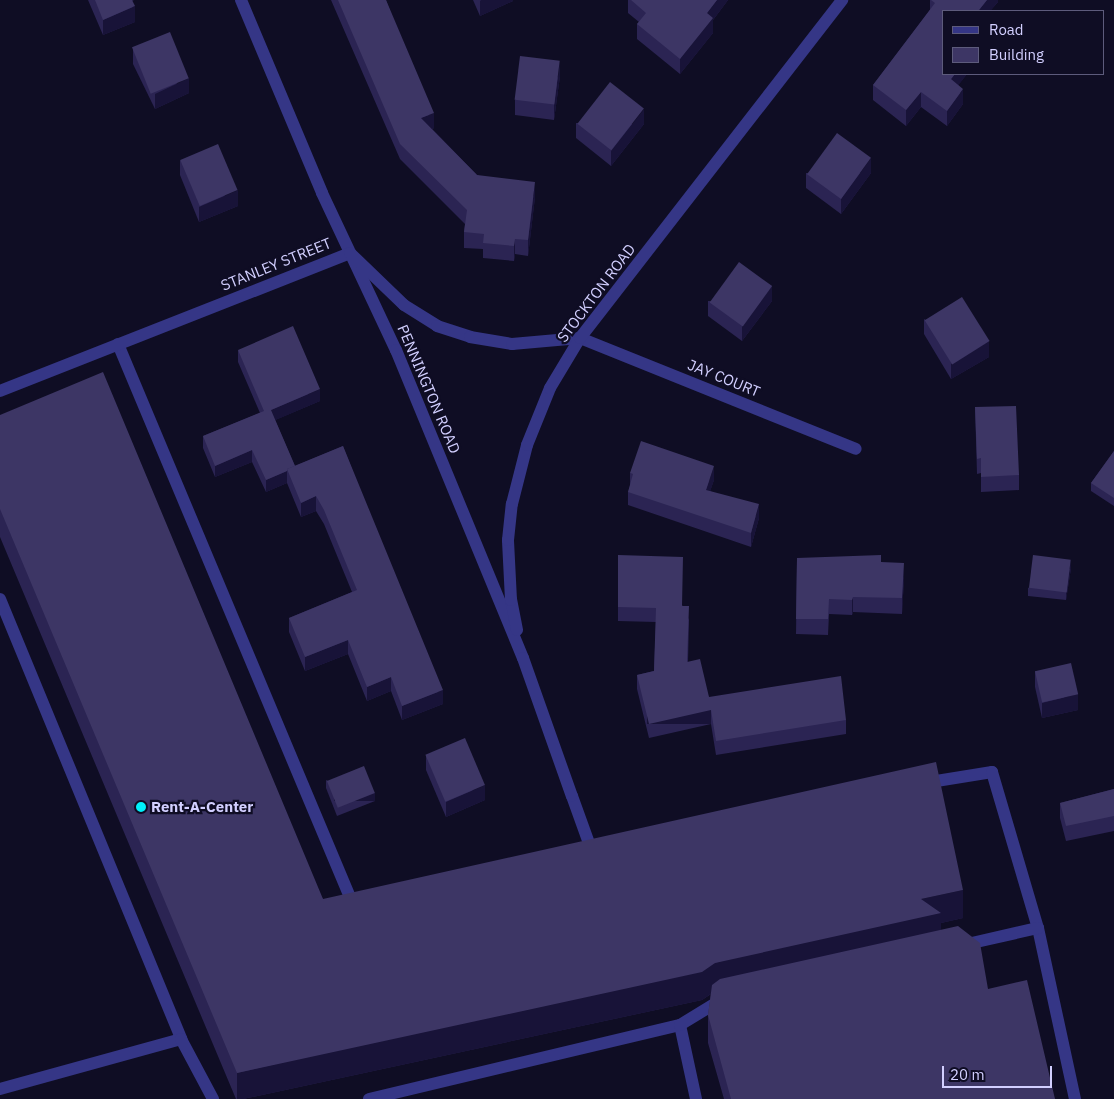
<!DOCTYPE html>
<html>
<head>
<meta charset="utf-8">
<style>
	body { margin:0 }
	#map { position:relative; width:1114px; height:1099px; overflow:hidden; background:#0f0d24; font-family:"IBM Plex Sans",sans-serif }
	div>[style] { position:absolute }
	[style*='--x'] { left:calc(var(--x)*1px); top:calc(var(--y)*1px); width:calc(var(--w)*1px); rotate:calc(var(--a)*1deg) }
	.lane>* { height:12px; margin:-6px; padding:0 6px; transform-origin:6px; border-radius:6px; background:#353686 }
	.street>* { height:12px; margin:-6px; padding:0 6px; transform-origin:6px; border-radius:6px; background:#353686 }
	.wall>* { inset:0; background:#2b2453 }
	.shaded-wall>* { inset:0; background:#181338; transform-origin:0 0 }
	.building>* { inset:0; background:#3d3665; transform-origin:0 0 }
	.dots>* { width:14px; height:14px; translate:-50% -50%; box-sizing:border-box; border:2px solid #0f0d24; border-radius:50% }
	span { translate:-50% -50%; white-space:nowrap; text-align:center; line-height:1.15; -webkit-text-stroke:4.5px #0f0d24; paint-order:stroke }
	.street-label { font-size:15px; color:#d2cfff }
	.poi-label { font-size:15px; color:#d2cfff; font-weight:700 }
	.left { translate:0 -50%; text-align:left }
	.legend { position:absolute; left:942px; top:10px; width:162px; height:65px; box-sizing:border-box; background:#0f0d24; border:1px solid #5d5b7c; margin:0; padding:6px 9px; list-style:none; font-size:15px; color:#d2cfff }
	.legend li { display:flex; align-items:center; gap:10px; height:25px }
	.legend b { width:25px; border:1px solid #5d5b7c }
	.scale { position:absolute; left:942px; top:1066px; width:110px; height:22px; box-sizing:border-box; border:2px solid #d2cfff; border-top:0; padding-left:6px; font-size:15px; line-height:18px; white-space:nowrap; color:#d2cfff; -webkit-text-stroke:4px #0f0d24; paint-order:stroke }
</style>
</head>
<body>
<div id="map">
	<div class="lane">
		<i style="--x:118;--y:344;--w:605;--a:67.25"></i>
		<i style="--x:352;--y:902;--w:7;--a:-16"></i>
		<i style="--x:0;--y:599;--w:476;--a:67.6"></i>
		<i style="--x:924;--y:783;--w:69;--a:-9.2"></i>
		<i style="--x:992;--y:772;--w:163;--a:73.6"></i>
		<i style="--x:1038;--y:928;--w:175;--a:77.8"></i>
		<i style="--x:572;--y:796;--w:53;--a:70.2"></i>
		<i style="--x:963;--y:945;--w:77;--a:-12.8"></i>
		<i style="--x:680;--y:1025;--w:76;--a:77.8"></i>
		<i style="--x:0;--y:1089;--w:188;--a:-15.4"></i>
		<i style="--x:181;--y:1039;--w:68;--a:61.9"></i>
		<i style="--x:369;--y:1099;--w:320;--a:-13.4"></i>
		<i style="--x:680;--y:1025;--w:52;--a:-31.5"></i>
	</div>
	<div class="street">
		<i style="--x:241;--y:0;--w:209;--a:67.2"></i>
		<i style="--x:322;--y:193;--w:174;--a:64.8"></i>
		<i style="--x:396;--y:350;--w:333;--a:67.6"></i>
		<i style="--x:523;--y:658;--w:146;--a:70.5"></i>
		<i style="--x:0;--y:391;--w:376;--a:-21.5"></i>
		<i style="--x:350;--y:253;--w:75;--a:43.9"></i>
		<i style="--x:404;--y:305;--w:39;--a:32"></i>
		<i style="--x:437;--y:326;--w:35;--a:18"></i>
		<i style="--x:470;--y:337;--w:43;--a:9.5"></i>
		<i style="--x:512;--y:344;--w:68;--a:-5"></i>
		<i style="--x:580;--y:338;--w:297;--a:21.9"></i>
		<i style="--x:517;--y:630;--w:31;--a:-101"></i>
		<i style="--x:511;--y:600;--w:60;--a:-92.9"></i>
		<i style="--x:508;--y:540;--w:36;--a:-84"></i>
		<i style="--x:512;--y:504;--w:61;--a:-75.7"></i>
		<i style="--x:527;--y:445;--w:61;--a:-68"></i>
		<i style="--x:550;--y:388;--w:58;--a:-59"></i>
		<i style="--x:580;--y:338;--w:428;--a:-52.2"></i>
	</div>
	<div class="wall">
		<i style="clip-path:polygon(88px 0,134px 0,132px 1px,135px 22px,103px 35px)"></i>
		<i style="clip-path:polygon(331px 0,386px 0,434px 128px,432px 129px,477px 175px,535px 197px,528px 256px,515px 254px,514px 261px,483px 258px,483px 249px,464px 248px,464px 232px,465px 224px,400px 159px)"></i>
		<i style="clip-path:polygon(473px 0,513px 0,513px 1px,480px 16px)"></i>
		<i style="clip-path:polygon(628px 0,728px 0,713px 20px,713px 33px,680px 74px,637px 39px,637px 24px,639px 22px,628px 13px)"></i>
		<i style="clip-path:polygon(930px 0,998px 0,998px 2px,990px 11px,943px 11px,943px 74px,967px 74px,958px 85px,963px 104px,947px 126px,921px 107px,906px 126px,873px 100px,873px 85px,930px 10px)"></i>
		<i style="clip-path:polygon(133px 49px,189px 93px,155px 109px,133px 64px)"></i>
		<i style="clip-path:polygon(560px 76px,554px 120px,515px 115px,515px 100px)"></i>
		<i style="clip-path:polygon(576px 123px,644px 124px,611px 166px,576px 138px)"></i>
		<i style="clip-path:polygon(180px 160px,238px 206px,199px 222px,180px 175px)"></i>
		<i style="clip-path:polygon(806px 173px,871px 173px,841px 214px,806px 188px)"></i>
		<i style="clip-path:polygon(708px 301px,772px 301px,742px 341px,708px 316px)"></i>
		<i style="clip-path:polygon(924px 319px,989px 357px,951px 379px,924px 334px)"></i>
		<i style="clip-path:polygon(238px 350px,320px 401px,275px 420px,295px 466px,343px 446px,443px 704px,402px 720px,391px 691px,367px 701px,348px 654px,305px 671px,289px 632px,289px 618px,352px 592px,324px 524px,316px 511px,301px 517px,287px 483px,266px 492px,252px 462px,215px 477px,203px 448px,203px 436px,260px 413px,238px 362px)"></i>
		<i style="clip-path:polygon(975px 407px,1019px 475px,1019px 490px,981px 492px,981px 473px,977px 474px)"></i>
		<i style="clip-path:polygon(0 415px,323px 899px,963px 918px,941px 923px,941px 930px,988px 989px,1055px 1099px,724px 1099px,708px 1043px,708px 1015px,711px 994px,702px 1000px,243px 1099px,236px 1099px,0 537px)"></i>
		<i style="clip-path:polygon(1114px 451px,1114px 506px,1091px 491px,1091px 483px)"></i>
		<i style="clip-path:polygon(630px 473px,714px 480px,710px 491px,759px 518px,751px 547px,628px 505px,628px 492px,630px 486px)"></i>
		<i style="clip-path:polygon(618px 555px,683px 606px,689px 620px,688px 662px,709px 697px,846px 720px,846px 734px,716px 755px,711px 724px,649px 738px,637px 689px,637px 675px,654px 671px,656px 622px,618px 621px)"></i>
		<i style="clip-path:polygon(797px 558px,881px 562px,904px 578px,902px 614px,853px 612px,852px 615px,829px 614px,828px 635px,796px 634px)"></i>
		<i style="clip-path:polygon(1071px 568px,1066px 600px,1028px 596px,1028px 588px)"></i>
		<i style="clip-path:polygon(1035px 671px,1078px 710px,1042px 718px,1035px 687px)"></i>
		<i style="clip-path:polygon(426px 755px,485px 800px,446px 817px,426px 770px)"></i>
		<i style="clip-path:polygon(326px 780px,375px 801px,337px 816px,326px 788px)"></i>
		<i style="clip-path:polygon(1114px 789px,1114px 831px,1066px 841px,1060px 818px,1060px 803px)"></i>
	</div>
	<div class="shaded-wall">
		<i style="clip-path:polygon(481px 0,513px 0,513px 1px,480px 16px,480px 1px)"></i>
		<i style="clip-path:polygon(717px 0,728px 0,713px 20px,713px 33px,680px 74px,680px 59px,707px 13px)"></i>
		<i style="clip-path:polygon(987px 0,998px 0,998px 2px,990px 11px,979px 11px,979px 10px)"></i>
		<i style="clip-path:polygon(135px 6px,135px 22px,103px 35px,103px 20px)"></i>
		<i style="clip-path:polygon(560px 61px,560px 76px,554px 120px,554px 105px)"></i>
		<i style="clip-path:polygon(955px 74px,967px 74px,951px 95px,951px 79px)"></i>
		<i style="clip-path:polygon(189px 78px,189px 93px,155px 109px,155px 94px)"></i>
		<i style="clip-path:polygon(963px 89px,963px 104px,947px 126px,947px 111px)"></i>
		<i style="clip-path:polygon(921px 92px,921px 107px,906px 126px,906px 110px)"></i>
		<i style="clip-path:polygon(644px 109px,644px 124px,611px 166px,611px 151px)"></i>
		<i style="clip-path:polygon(434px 113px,434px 128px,421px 134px,421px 118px)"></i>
		<i style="clip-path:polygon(871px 158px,871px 173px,841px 214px,841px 199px)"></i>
		<i style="clip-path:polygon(535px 182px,535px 197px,528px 256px,528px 240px)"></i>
		<i style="clip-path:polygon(238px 190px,238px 206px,199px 222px,199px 207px)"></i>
		<i style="clip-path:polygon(515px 239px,515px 254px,514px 261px,514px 246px)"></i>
		<i style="clip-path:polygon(772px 286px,772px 301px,742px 341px,742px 326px)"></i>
		<i style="clip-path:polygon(989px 341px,989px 357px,951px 379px,951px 364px)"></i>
		<i style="clip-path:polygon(320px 389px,320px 401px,271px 422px,271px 410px)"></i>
		<i style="clip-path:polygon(252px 450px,252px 462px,215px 477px,215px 466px)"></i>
		<i style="clip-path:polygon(714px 466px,714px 480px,706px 504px,706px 490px)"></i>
		<i style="clip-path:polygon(287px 471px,287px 483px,266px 492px,266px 480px)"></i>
		<i style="clip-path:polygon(316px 496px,316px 511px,301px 517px,301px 503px)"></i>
		<i style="clip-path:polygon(759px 504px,759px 518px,751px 547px,751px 533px)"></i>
		<i style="clip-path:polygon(1071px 560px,1071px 568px,1066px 600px,1066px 593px)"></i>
		<i style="clip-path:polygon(904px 563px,904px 578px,902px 614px,902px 598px)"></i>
		<i style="clip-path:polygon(853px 597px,853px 612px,852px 615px,852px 600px)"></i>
		<i style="clip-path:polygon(348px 640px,348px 654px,305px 671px,305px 657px)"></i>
		<i style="clip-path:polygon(391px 677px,391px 691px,367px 701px,367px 687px)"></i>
		<i style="clip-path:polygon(443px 690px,443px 704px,402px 720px,402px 706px)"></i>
		<i style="clip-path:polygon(1078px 694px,1078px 710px,1042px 718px,1042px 703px)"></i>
		<i style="left:711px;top:710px;width:14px;height:64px;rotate:90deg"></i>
		<i style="clip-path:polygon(485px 785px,485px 800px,446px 817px,446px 802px)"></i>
		<i style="left:375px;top:793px;width:8px;height:41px;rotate:90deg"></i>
		<i style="clip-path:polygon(963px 890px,963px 918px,941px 923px,941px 941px,715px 991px,702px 1000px,243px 1099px,237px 1099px,237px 1073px,715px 963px,921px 899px)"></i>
	</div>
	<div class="building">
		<i style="clip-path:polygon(95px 0,132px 0,135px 6px,103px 20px)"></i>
		<i style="clip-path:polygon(338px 0,386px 0,434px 113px,421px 118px,477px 175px,535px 182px,528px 240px,515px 239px,514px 246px,483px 243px,484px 234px,464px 232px,467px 210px,400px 144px)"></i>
		<i style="clip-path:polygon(631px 0,717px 0,707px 13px,713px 18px,680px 59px,637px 24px,646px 13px)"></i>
		<i style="clip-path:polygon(931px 0,987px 0,979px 10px,981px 11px,943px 11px,943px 74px,955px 74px,951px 79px,963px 89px,947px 111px,921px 92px,906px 110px,873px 85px,935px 3px)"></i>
		<i style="left:170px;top:32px;width:50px;height:41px;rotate:68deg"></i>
		<i style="left:520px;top:56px;width:40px;height:44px;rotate:7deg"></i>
		<i style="left:610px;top:82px;width:43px;height:53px;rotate:38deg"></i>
		<i style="left:837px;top:133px;width:42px;height:51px;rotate:36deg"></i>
		<i style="left:218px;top:144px;width:50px;height:41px;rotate:67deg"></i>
		<i style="left:739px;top:262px;width:41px;height:50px;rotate:36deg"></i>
		<i style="left:962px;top:297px;width:52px;height:44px;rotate:58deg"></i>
		<i style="clip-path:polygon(293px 326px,320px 389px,271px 410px,295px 466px,287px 469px,287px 471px,266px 480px,252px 450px,215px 466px,203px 436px,264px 411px,238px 350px)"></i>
		<i style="clip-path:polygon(103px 372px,323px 899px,936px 762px,963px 890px,921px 899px,941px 913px,715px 963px,702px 972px,237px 1073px,0 509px,0 415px)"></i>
		<i style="clip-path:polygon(1016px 406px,1019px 475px,981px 477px,981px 458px,977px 459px,975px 407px)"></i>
		<i style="clip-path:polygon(641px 441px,714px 466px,706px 490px,759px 504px,751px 533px,628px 492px,633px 474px,630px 473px)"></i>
		<i style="clip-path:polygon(343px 446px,443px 690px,402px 706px,391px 677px,367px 687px,348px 640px,305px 657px,289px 618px,357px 590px,324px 510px,316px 496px,301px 503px,287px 469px)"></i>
		<i style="clip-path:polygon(1114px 451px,1114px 498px,1091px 483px)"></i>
		<i style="clip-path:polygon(618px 555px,683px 557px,682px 606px,689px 606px,687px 662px,700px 659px,709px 697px,841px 676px,846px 720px,716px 741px,711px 710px,649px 724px,637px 675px,654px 671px,656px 608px,618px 607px)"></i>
		<i style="clip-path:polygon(881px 555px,881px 562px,904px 563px,902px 598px,853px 597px,852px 600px,829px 599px,828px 619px,796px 619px,797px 558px)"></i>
		<i style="left:1033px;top:555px;width:38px;height:33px;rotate:7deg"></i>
		<i style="left:1071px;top:663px;width:32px;height:37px;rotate:77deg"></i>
		<i style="left:465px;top:738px;width:51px;height:43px;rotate:67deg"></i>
		<i style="left:364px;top:766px;width:29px;height:40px;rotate:68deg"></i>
		<i style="clip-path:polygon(1114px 789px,1114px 816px,1066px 826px,1060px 803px)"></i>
		<i style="clip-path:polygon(958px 926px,980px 943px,988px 989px,1027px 980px,1055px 1099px,731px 1099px,708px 1015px,712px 985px,720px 979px)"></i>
	</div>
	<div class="dots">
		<i style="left:141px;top:807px;background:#00f0fa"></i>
	</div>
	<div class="street-label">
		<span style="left:276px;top:264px;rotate:-22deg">STANLEY STREET</span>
		<span style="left:596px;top:293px;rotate:-53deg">STOCKTON ROAD</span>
		<span style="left:724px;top:378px;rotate:22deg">JAY COURT</span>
		<span style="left:429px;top:389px;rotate:67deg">PENNINGTON ROAD</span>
	</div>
	<div class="poi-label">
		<span class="left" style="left:151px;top:807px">Rent-A-Center</span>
	</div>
	<ul class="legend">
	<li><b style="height:6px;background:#353686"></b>Road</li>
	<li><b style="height:14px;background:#3d3665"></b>Building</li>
	</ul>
	<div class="scale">20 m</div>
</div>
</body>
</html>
